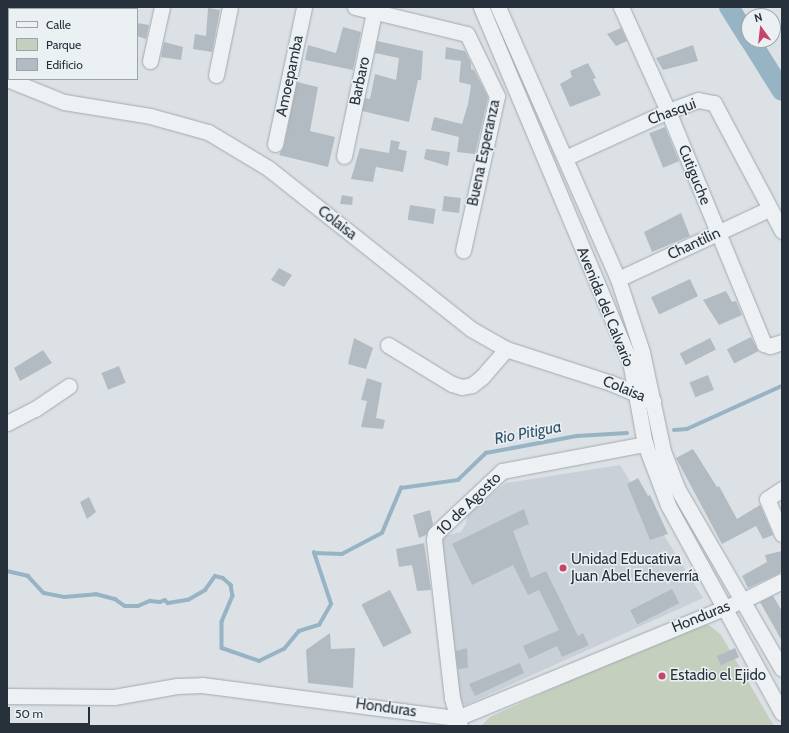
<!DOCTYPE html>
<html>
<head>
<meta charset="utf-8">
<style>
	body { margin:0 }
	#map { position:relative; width:789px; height:733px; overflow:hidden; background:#dce1e5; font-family:Cabin,sans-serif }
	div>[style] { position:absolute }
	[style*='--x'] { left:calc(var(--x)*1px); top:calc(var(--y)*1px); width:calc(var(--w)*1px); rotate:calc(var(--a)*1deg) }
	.built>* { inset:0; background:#cad0d7 }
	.green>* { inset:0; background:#c4cfbd }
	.stream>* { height:3.5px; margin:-1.75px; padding:0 1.75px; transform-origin:1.75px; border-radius:1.75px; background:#97b4c5 }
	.river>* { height:20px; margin:-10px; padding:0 10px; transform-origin:10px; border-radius:10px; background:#97b4c5 }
	.building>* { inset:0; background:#b3bbc2; transform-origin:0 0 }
	.roads { filter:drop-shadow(0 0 1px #a2a9af) drop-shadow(0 0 1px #a2a9af) }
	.minor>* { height:15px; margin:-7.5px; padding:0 7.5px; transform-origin:7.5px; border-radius:7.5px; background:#eef1f4 }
	.dots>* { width:11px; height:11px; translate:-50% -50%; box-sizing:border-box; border:2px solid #ebf0f3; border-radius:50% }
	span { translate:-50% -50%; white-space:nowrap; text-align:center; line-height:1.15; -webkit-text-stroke:3px #ebf0f3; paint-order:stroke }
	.street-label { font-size:15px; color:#26313b }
	.poi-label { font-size:15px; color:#26313b }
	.left { translate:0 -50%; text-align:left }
	.water-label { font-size:16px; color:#32556d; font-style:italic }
	.frame { position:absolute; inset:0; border:8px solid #26313b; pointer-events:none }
	.legend { position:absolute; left:8px; top:8px; width:130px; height:72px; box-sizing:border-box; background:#ebf0f3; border:1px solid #9ca4a9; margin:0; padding:5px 7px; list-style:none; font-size:12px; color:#26313b }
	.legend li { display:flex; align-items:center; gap:8px; height:20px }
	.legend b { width:20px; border:1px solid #9ca4a9 }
	.north { position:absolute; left:741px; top:8px; width:40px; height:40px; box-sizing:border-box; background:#ebf0f3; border:1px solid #9ca4a9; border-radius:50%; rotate:345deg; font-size:11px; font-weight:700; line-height:16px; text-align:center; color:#26313b }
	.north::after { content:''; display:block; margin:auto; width:14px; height:18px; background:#c7446a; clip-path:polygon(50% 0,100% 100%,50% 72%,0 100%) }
	.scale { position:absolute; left:8px; top:707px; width:82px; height:18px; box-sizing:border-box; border:2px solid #26313b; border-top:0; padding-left:5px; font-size:12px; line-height:14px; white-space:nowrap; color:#26313b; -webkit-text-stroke:3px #ebf0f3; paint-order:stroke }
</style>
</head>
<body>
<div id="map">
	<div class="built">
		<i style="clip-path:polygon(620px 465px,703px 598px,466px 705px,457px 702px,439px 537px,461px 532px,466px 524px,468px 512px,506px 483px)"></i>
	</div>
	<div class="green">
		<i style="clip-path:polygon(696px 623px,709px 625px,721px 635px,774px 726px,481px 726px,490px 717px)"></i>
	</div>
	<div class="stream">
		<i style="--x:674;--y:430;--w:13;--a:-4"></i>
		<i style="--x:687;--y:429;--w:104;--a:-24.4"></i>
		<i style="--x:7;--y:571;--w:22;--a:13"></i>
		<i style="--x:28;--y:576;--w:23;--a:47"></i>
		<i style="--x:44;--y:593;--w:20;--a:11"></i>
		<i style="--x:64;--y:597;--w:32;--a:-5"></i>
		<i style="--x:96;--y:594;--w:20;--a:15"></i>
		<i style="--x:115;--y:599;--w:12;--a:35"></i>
		<i style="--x:125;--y:606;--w:13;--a:0"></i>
		<i style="--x:138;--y:606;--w:13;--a:-23"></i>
		<i style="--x:150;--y:601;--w:10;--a:6"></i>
		<i style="--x:160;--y:602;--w:5;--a:-22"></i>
		<i style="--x:165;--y:600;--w:4;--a:45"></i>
		<i style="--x:168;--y:603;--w:20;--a:-9"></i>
		<i style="--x:188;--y:600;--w:20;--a:-30"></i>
		<i style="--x:205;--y:590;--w:17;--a:-54"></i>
		<i style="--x:215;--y:576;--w:8;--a:14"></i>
		<i style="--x:223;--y:578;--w:11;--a:41"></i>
		<i style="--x:231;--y:585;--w:11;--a:80"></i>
		<i style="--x:233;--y:596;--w:28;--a:113"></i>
		<i style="--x:222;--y:622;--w:26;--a:90"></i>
		<i style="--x:222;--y:648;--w:39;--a:19"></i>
		<i style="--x:259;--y:661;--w:28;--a:-26"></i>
		<i style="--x:284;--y:649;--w:23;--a:-50"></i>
		<i style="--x:299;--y:631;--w:21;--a:-17"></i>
		<i style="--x:319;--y:625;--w:24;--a:-60"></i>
		<i style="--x:331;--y:604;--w:54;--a:-108.4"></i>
		<i style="--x:314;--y:553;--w:28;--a:2"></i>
		<i style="--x:342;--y:554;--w:45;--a:-27.7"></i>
		<i style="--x:382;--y:533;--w:49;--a:-67.1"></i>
		<i style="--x:401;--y:488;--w:58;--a:-8"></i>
		<i style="--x:458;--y:480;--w:39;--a:-44"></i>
		<i style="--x:486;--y:453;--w:93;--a:-10.6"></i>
		<i style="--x:577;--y:436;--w:50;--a:-3.4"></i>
	</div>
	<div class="river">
		<i style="--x:729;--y:7;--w:38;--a:58"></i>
		<i style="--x:750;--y:40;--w:60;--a:57.9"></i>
	</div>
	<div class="building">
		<i style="clip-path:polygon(208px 8px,220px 10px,212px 52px,193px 49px,195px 34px,206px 36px)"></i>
		<i style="clip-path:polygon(137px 23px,149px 25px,146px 39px,137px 36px)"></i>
		<i style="clip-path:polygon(343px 27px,361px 32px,353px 70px,305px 60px,308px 45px,336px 53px)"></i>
		<i style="clip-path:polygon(621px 28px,627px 41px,616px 46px,607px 34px)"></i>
		<i style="clip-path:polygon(377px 41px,423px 51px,421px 80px,418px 80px,409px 122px,362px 111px,365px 98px,370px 99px,375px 74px,396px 80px,399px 58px,375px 53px)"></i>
		<i style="clip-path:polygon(164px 42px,183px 47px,181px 60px,161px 57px)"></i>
		<i style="clip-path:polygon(693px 45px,698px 61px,663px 70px,656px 58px)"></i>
		<i style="clip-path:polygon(446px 47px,465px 51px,471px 63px,471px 69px,474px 70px,488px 97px,475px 154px,457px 152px,459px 137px,431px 130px,434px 117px,462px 124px,468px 104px,471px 85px,459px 82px,461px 61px,445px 59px)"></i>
		<i style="clip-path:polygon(588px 63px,596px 78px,593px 79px,601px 95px,570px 107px,560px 84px,572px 77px,570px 71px)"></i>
		<i style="clip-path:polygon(297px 82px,318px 87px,310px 131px,335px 137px,328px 167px,279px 155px,284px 146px)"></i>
		<i style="left:665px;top:127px;width:37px;height:17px;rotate:68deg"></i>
		<i style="clip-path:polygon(391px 140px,400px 142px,398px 149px,407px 151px,403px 172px,376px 167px,373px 182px,351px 179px,360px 148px,389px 153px)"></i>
		<i style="clip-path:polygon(426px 149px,450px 152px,448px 166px,424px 159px)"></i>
		<i style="clip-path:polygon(342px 195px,353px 197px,352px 205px,340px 204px)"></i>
		<i style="left:444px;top:196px;width:17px;height:15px;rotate:7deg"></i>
		<i style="left:410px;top:205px;width:26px;height:15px;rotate:9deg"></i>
		<i style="clip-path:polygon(681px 213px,690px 236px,652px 252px,644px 232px)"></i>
		<i style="clip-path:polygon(279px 268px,292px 275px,284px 287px,271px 280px)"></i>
		<i style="left:690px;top:279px;width:19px;height:43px;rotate:65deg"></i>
		<i style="clip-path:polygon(726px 291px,732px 302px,736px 301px,742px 315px,719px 325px,703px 300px)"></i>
		<i style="left:751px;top:337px;width:16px;height:27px;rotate:63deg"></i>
		<i style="clip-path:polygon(354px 338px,373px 348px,366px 369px,348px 364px)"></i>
		<i style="left:710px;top:338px;width:13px;height:34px;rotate:63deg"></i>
		<i style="clip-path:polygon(43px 350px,52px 363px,20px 381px,14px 368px)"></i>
		<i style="left:119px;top:366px;width:18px;height:19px;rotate:68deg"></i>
		<i style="left:708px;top:375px;width:16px;height:20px;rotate:68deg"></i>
		<i style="clip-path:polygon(367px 378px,382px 383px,376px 418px,385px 420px,383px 429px,361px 427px,367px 401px,361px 400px)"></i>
		<i style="clip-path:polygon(693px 449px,717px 487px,719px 486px,737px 519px,760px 505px,773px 535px,763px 539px,756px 526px,722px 544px,676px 458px)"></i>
		<i style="clip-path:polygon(638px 478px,648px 496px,650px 495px,668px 534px,650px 540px,627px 484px)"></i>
		<i style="clip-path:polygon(89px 497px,96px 512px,87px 519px,80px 502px)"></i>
		<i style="clip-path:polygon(524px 509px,529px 524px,513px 531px,531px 578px,546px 571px,578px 636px,583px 633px,589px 645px,562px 657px,557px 646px,529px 659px,523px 646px,559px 630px,539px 590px,528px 595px,513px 565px,472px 585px,452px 544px)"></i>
		<i style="clip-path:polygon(430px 510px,433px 524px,426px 535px,419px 538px,413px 515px)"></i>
		<i style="clip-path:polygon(424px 543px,431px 590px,417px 591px,412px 565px,399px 567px,396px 549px)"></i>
		<i style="clip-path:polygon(782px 551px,782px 572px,748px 588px,742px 576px,767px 562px,765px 555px)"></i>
		<i style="left:672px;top:589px;width:16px;height:47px;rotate:63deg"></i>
		<i style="left:390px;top:590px;width:48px;height:32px;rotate:63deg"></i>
		<i style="clip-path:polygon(773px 596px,782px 611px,782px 641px,760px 602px)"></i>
		<i style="clip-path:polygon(330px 633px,331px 649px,355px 648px,353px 688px,308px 683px,306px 650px)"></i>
		<i style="clip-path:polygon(467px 648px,468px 668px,458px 669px,456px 651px)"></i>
		<i style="left:735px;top:648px;width:10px;height:20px;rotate:66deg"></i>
		<i style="clip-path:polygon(520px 663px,524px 673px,475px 696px,469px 684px)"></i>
	</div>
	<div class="roads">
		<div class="minor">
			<i style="--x:355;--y:7;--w:115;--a:13.6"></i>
			<i style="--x:467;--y:34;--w:69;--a:64.2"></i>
			<i style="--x:497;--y:96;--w:158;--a:102.4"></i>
			<i style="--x:481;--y:7;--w:384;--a:67.2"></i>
			<i style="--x:630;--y:361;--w:84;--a:79.8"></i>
			<i style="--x:645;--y:444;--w:65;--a:69.3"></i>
			<i style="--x:668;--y:505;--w:237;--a:61.3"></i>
			<i style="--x:498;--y:7;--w:297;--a:66.2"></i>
			<i style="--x:618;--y:279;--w:77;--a:71.8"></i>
			<i style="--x:642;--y:352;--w:101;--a:78"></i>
			<i style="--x:663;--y:451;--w:40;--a:69"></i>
			<i style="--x:677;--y:488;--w:209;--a:59.9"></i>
			<i style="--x:621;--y:7;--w:114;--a:65.7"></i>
			<i style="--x:668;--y:111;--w:252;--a:67.6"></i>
			<i style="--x:764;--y:344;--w:6;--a:18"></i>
			<i style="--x:770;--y:346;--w:13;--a:-18"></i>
			<i style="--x:91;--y:9;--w:2;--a:-90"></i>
			<i style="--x:7;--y:14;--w:7;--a:-74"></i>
			<i style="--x:150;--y:61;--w:55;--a:-77.5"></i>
			<i style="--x:216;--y:75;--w:69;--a:-78.4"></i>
			<i style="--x:7;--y:79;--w:61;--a:22"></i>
			<i style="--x:64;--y:102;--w:87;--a:9.2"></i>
			<i style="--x:150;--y:116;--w:60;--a:15.4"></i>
			<i style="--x:208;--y:132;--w:70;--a:31"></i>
			<i style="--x:268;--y:168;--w:259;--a:38.4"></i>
			<i style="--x:471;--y:329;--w:40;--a:29.7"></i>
			<i style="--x:506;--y:349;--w:110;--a:17.9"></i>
			<i style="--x:611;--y:383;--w:46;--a:23.2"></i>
			<i style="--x:275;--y:144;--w:140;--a:-78"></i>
			<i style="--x:344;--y:156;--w:152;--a:-78.2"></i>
			<i style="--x:565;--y:158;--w:113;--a:-24.5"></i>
			<i style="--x:668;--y:111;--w:32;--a:-20"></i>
			<i style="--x:698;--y:100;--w:16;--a:11"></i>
			<i style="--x:714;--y:103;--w:145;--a:62"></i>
			<i style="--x:618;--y:279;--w:166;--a:-24.9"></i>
			<i style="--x:388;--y:345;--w:75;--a:31.4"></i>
			<i style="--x:452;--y:384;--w:10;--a:17"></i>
			<i style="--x:462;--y:387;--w:10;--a:-11"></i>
			<i style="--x:472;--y:385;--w:13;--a:-39"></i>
			<i style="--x:482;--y:377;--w:37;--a:-49"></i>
			<i style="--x:7;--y:423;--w:31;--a:-27"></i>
			<i style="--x:35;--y:409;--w:41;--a:-34.1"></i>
			<i style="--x:782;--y:489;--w:18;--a:146"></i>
			<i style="--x:767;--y:499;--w:38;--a:67"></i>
			<i style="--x:7;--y:696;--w:107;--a:0.5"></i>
			<i style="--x:114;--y:697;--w:64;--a:-9.9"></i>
			<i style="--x:177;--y:686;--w:25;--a:-2"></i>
			<i style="--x:202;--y:685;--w:257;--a:7.4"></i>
			<i style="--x:457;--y:718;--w:310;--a:-22.4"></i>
			<i style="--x:744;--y:600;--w:42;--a:-26.6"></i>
			<i style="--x:460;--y:726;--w:29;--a:-106"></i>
			<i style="--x:452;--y:698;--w:159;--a:-96.5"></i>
			<i style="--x:434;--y:540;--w:6;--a:-81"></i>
			<i style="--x:435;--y:534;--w:92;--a:-43.2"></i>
			<i style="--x:502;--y:471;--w:146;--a:-10.7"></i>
		</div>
	</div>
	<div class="dots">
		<i style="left:563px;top:568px;background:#c7446a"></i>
		<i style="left:662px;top:676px;background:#c7446a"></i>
	</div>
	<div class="street-label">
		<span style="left:290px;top:76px;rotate:-78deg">Amoepamba</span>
		<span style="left:360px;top:81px;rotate:-78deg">Barbaro</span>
		<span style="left:672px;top:112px;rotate:-20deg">Chasqui</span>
		<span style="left:484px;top:153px;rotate:-78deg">Buena Esperanza</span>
		<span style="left:694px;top:175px;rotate:68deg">Cutiguche</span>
		<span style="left:337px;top:223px;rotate:38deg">Colaisa</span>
		<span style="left:694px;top:244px;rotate:-25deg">Chantilin</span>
		<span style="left:605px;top:307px;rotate:68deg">Avenida del Calvario</span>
		<span style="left:624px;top:389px;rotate:22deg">Colaisa</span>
		<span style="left:469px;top:504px;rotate:-44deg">10 de Agosto</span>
		<span style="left:701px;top:617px;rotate:-22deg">Honduras</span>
		<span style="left:386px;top:708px;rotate:8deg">Honduras</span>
	</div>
	<div class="poi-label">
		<span class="left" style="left:571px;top:568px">Unidad Educativa<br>Juan Abel Echeverría</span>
		<span class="left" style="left:670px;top:676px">Estadio el Ejido</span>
	</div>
	<div class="water-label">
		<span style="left:528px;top:433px;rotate:-11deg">Rio Pitigua</span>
	</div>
	<div class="frame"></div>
	<ul class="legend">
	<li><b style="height:5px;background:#eef1f4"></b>Calle</li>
	<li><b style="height:11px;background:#c4cfbd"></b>Parque</li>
	<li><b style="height:11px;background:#b3bbc2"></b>Edificio</li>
	</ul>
	<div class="north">N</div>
	<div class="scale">50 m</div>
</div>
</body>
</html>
